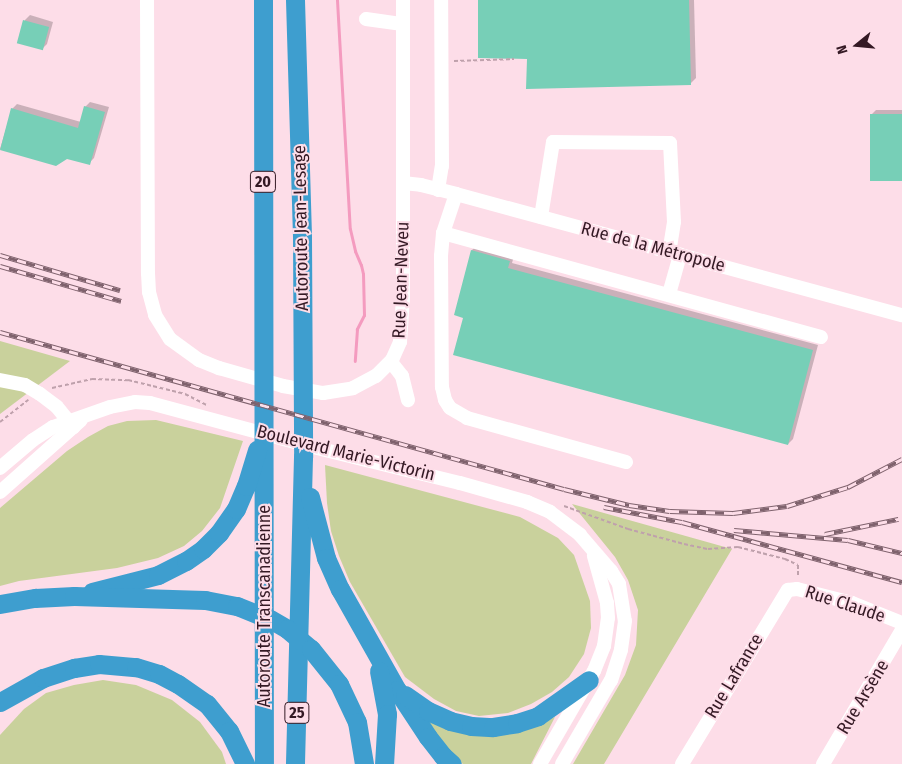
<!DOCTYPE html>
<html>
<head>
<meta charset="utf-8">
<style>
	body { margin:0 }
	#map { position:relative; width:902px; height:764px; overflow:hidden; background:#fddde8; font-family:"Fira Sans Condensed",sans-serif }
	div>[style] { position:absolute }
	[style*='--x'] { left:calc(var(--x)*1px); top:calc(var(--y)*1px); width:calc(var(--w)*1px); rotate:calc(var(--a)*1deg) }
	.green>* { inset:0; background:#c9d19c }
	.shadow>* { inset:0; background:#0003 }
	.stream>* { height:3px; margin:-1.5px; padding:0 1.5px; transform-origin:1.5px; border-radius:1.5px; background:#f49bbf }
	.building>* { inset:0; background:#77cfb7; transform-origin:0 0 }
	.path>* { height:2px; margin-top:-1px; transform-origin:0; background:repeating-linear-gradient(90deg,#bfa1ac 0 4px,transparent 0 6.5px) }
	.minor>* { height:14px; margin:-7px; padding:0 7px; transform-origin:7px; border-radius:7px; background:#fff }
	.highway>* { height:19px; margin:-9.5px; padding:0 9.5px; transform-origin:9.5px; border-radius:9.5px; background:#3e9ecf }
	.rail>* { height:5px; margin-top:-2.5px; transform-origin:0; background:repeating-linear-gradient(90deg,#fddde8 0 9px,#7f626d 0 18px); box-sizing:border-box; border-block:1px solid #7f626d }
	span { translate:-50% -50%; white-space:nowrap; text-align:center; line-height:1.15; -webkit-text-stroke:4px #fddde8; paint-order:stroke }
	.shield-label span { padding:1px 4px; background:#fddde8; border:1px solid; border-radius:4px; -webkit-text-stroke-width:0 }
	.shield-label { font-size:16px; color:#341924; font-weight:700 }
	.street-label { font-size:18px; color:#341924 }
	.north { position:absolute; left:832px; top:20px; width:50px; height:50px; -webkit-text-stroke:4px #fddde8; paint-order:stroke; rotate:253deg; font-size:14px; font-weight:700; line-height:20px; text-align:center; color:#341924 }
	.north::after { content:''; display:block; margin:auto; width:18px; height:22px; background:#341924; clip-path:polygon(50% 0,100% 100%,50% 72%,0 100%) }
</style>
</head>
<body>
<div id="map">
	<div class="green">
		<i style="clip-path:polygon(0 341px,70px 361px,0 414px)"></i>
		<i style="clip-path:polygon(156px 420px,243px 441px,220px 508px,202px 531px,184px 546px,158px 558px,117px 568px,19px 581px,0 586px,0 508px,67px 451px,88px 437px,108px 426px,127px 421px)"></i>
		<i style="clip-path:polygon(325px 465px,520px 517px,558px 538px,574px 555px,590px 601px,591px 628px,584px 654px,569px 677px,552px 692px,531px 704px,508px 713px,479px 716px,456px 711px,434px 699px,405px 677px,350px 582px,339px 556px,331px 531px,327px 503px)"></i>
		<i style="clip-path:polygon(572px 504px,732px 549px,604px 764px,573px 764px,625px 675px,636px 645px,638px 610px,628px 580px,615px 557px)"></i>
		<i style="clip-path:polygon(103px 680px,136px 685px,172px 700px,200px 722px,222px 752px,226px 764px,0 764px,0 735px,24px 709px,46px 693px,74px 685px)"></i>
		<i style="clip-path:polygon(555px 717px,531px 764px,463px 764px,457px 760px,425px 720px,540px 724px)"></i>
	</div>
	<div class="shadow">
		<i style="clip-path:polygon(479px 0,694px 0,696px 78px,691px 83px,529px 58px)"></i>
		<i style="clip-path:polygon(30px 15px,53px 22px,47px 44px,42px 49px,19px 42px,25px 20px)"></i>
		<i style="clip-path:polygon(90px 102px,109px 107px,94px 158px,89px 163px,66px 157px,56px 165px,0 149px,12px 109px,17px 104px,81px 122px,85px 107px)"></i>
		<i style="clip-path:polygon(876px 110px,902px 110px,902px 179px,871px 115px)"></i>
		<i style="clip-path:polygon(477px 245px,514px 256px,512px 263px,818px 345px,793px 439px,788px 444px,465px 317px,472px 250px)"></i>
	</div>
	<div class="stream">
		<i style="--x:337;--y:0;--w:229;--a:86.8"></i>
		<i style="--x:350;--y:229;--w:23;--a:77"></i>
		<i style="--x:355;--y:251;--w:15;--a:67"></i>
		<i style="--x:361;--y:265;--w:9;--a:77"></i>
		<i style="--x:363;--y:274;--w:41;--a:88.6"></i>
		<i style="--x:364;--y:315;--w:16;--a:117"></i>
		<i style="--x:357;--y:329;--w:32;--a:94"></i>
	</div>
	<div class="building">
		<i style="clip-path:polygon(478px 0,689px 0,691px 85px,526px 89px,527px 59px,478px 58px)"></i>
		<i style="left:23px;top:20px;width:27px;height:24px;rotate:15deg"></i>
		<i style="clip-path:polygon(84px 106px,105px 112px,90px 165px,67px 159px,56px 166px,0 150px,11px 108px,78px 128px)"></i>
		<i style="left:870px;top:114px;width:32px;height:67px"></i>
		<i style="clip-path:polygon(471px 250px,510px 261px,508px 268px,813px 350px,788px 445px,453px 355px,463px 318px,454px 315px)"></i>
	</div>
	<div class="path">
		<i style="--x:454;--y:61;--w:60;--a:-1.9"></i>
		<i style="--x:52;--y:388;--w:41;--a:-12.7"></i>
		<i style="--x:92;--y:379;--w:36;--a:2"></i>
		<i style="--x:128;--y:380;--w:59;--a:13.8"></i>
		<i style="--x:185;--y:394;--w:25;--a:27"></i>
		<i style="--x:0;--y:422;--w:36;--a:-38"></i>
		<i style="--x:564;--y:506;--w:68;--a:19.8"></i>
		<i style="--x:628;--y:529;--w:58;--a:15"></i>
		<i style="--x:684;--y:544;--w:25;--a:12"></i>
		<i style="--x:708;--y:549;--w:30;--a:-4"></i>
		<i style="--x:738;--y:547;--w:49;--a:14.3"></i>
		<i style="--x:785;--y:559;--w:14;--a:25"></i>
		<i style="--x:798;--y:565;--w:11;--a:90"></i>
	</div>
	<div class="minor">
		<i style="--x:147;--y:0;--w:273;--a:89.8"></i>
		<i style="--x:148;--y:273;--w:19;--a:87"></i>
		<i style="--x:149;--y:292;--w:24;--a:75"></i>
		<i style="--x:155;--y:315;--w:28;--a:58"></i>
		<i style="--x:170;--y:339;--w:36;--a:36"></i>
		<i style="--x:199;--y:360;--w:22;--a:22"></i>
		<i style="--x:219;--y:368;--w:66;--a:15.7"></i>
		<i style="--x:283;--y:386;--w:41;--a:9.9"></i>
		<i style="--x:323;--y:393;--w:30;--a:-9"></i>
		<i style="--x:353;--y:388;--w:26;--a:-28"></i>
		<i style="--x:376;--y:376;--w:23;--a:-45"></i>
		<i style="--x:392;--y:360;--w:20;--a:-66"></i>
		<i style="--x:400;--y:342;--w:44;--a:-86.1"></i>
		<i style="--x:403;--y:298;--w:298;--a:-90"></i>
		<i style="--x:366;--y:19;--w:37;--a:8"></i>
		<i style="--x:403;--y:183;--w:18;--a:6"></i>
		<i style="--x:421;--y:185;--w:36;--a:14"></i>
		<i style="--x:456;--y:194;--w:462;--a:15.2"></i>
		<i style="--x:438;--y:190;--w:24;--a:-81"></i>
		<i style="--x:442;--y:166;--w:166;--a:-90.3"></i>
		<i style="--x:456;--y:194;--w:41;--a:108.4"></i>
		<i style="--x:443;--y:233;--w:392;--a:15.4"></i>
		<i style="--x:541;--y:217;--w:76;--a:-80.9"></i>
		<i style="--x:553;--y:142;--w:117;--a:0.5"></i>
		<i style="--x:670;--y:143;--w:79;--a:87.1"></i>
		<i style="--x:674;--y:222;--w:30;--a:99"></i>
		<i style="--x:443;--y:233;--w:23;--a:95"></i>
		<i style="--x:441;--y:256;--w:131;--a:89.6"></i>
		<i style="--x:442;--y:387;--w:13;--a:77"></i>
		<i style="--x:445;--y:400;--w:9;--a:58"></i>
		<i style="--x:450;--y:408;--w:20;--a:30"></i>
		<i style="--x:467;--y:418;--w:165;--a:15.5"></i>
		<i style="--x:669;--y:294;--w:41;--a:-74.2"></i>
		<i style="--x:391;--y:362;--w:18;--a:52"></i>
		<i style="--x:402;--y:376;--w:25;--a:76"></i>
		<i style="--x:0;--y:380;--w:25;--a:11"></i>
		<i style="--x:25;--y:385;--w:17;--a:31"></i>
		<i style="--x:40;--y:394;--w:21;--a:37"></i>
		<i style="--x:57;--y:407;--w:26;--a:51"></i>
		<i style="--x:0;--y:468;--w:43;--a:-40.3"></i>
		<i style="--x:33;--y:440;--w:24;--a:-33"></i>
		<i style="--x:53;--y:427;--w:60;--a:-19.3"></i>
		<i style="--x:110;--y:407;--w:25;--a:-11"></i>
		<i style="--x:135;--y:402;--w:15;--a:4"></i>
		<i style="--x:150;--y:403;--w:169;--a:15.1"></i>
		<i style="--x:313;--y:447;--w:151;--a:13.8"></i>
		<i style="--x:460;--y:483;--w:70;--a:15.8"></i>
		<i style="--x:527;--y:502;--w:25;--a:23"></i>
		<i style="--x:550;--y:512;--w:38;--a:37"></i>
		<i style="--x:580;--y:535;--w:48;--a:49.3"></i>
		<i style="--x:611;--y:571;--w:15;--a:58"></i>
		<i style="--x:619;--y:584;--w:37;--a:81"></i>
		<i style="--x:625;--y:621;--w:29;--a:98"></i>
		<i style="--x:621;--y:650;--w:32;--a:108"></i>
		<i style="--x:611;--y:680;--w:97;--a:120.3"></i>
		<i style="--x:0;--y:492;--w:108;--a:-41.6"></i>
		<i style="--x:540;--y:764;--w:108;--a:-59.9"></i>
		<i style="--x:594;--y:671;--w:27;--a:-68"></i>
		<i style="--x:604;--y:646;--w:28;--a:-82"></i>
		<i style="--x:608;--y:618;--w:15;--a:-94"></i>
		<i style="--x:607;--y:603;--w:49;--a:-105.5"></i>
		<i style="--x:682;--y:764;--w:204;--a:-58.7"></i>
		<i style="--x:788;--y:590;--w:9;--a:-6"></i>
		<i style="--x:797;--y:589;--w:57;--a:14.3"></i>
		<i style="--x:852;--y:603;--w:54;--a:21.8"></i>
		<i style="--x:823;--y:764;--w:156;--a:-59.5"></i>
	</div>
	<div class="highway">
		<i style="--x:263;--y:0;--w:764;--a:89.93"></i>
		<i style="--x:295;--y:0;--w:237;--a:88.3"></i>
		<i style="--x:302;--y:237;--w:220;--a:89.7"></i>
		<i style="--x:303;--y:457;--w:307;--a:91.5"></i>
		<i style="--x:310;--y:497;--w:63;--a:75.3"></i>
		<i style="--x:326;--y:558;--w:34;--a:66"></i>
		<i style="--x:340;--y:589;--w:116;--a:60.6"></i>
		<i style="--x:397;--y:690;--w:56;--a:56.6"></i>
		<i style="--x:428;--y:737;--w:24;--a:52"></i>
		<i style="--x:443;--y:756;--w:12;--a:42"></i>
		<i style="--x:92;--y:592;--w:68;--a:-14.4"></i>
		<i style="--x:158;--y:575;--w:31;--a:-27"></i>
		<i style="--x:186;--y:561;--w:21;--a:-35"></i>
		<i style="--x:203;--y:549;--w:23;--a:-45"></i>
		<i style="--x:219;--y:533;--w:29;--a:-55"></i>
		<i style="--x:236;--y:509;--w:25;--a:-67"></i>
		<i style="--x:246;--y:486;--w:38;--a:-73"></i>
		<i style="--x:0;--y:604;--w:36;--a:-10"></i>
		<i style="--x:35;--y:598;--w:39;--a:-3"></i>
		<i style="--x:74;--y:596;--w:131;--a:1.7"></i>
		<i style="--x:205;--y:600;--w:33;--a:11"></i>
		<i style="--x:237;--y:606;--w:35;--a:22"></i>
		<i style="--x:270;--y:619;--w:20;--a:30"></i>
		<i style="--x:287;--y:629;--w:31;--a:40"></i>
		<i style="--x:311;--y:649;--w:45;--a:51.3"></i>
		<i style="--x:339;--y:684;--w:42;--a:64.7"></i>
		<i style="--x:357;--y:722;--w:43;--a:80.5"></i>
		<i style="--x:379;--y:671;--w:44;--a:79.5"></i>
		<i style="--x:387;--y:714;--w:50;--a:93.4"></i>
		<i style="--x:405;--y:695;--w:28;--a:35"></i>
		<i style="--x:428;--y:711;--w:24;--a:24"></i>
		<i style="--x:450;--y:721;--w:22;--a:13"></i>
		<i style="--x:471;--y:726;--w:22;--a:3"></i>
		<i style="--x:493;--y:727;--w:24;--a:-9"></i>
		<i style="--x:517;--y:723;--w:22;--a:-18"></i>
		<i style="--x:538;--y:716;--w:62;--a:-35.2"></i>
		<i style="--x:0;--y:702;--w:49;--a:-29.2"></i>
		<i style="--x:43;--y:678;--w:33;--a:-18"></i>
		<i style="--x:74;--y:668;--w:25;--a:-9"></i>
		<i style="--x:99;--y:664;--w:37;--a:5"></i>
		<i style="--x:136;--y:667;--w:24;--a:17"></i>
		<i style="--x:159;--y:674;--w:21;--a:28"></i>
		<i style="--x:178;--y:684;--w:35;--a:35"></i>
		<i style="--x:207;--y:704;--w:35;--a:51"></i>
		<i style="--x:229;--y:731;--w:37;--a:64"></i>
	</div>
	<div class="rail">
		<i style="--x:0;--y:255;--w:125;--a:16.3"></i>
		<i style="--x:0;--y:266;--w:126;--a:16.1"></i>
		<i style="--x:0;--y:332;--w:585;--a:15.56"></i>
		<i style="--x:564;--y:489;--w:67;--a:13.8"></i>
		<i style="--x:629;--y:505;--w:41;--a:8.3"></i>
		<i style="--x:670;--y:511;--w:63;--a:1.8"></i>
		<i style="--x:733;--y:513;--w:54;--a:-7.4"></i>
		<i style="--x:787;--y:506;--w:64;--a:-17.3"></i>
		<i style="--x:848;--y:487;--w:61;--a:-27.4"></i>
		<i style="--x:604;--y:507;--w:79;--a:10.9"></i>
		<i style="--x:682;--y:522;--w:228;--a:15.3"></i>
		<i style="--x:734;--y:530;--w:114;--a:5"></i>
		<i style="--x:848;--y:540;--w:56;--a:13.5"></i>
		<i style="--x:825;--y:534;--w:75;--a:-11.6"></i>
	</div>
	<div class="shield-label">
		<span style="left:263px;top:182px">20</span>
		<span style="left:297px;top:713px">25</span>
	</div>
	<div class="street-label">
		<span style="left:301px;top:228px;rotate:-91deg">Autoroute Jean-Lesage</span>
		<span style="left:653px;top:247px;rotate:15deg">Rue de la Métropole</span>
		<span style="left:401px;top:280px;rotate:-88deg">Rue Jean-Neveu</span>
		<span style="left:346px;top:453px;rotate:14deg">Boulevard Marie-Victorin</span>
		<span style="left:845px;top:604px;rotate:18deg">Rue Claude</span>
		<span style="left:264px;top:606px;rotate:-90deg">Autoroute Transcanadienne</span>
		<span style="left:734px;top:676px;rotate:-59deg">Rue Lafrance</span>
		<span style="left:863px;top:697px;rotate:-59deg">Rue Arsène</span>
	</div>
	<div class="north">N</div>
</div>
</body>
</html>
